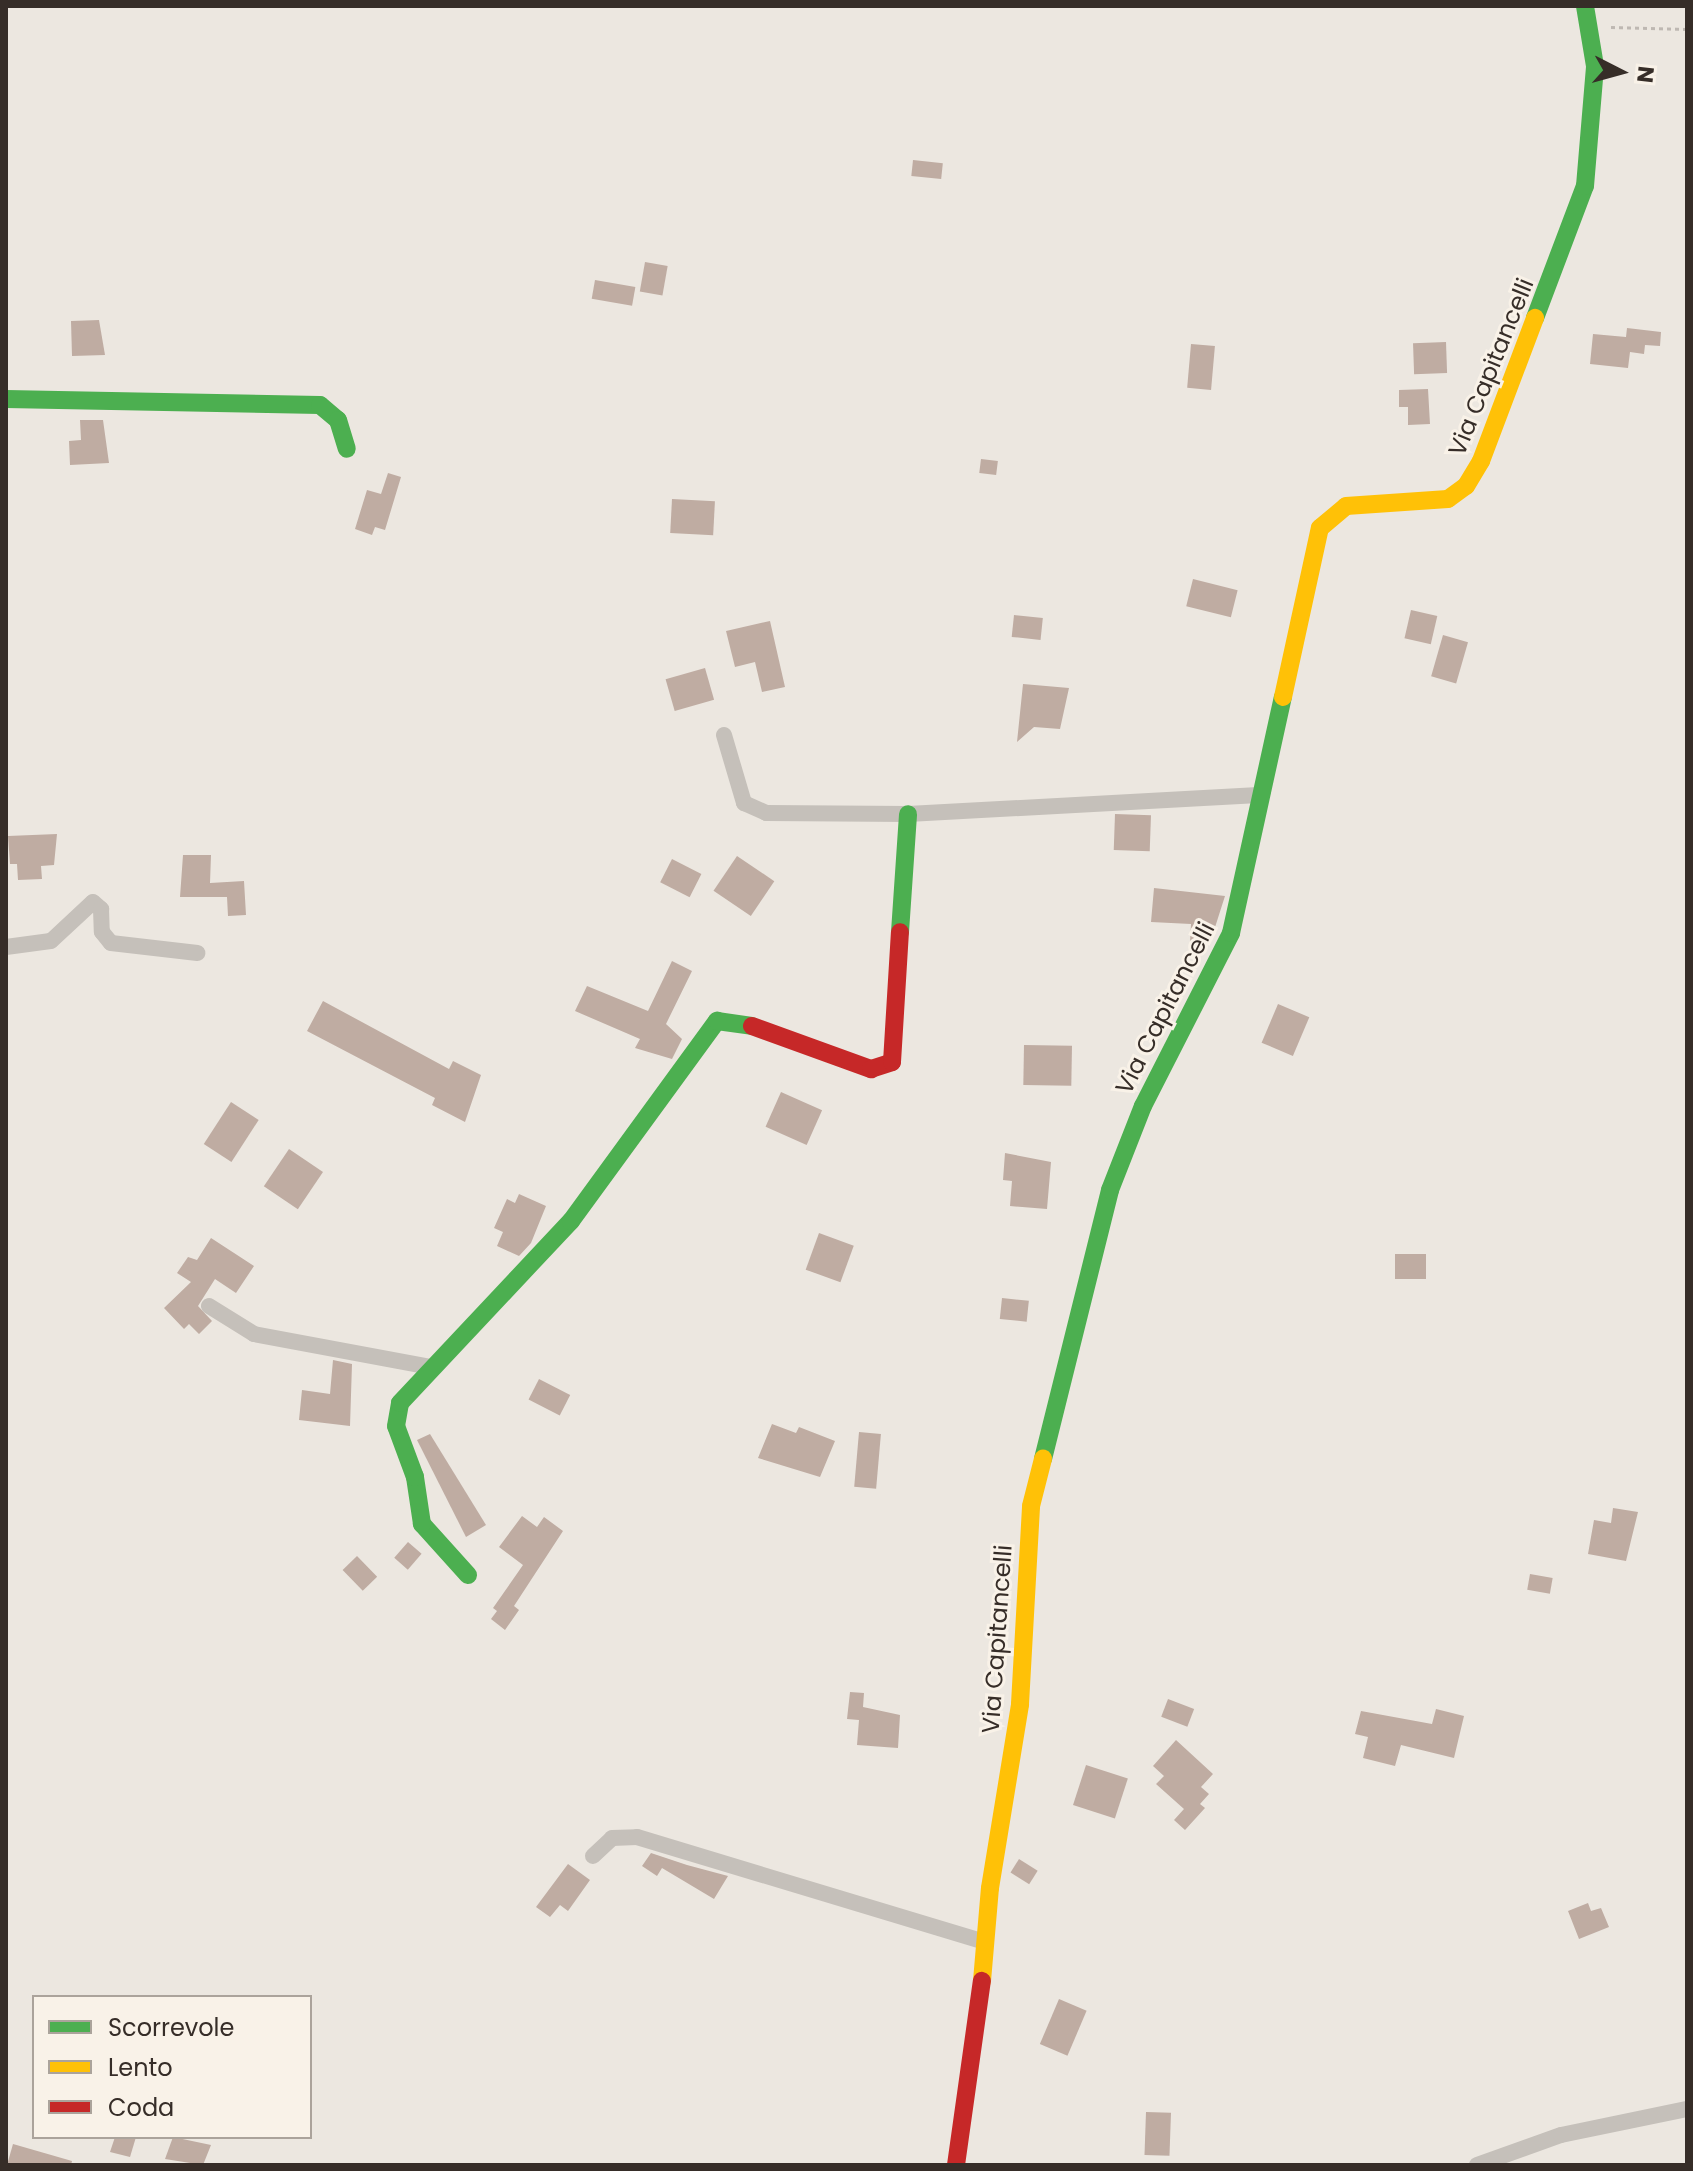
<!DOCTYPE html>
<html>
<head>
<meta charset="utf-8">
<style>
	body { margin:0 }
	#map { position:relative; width:1693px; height:2171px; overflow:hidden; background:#ece7e0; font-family:Poppins,sans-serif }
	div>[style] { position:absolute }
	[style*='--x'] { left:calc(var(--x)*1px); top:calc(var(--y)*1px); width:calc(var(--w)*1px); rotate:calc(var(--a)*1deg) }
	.building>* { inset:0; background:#bfaca2; transform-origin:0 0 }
	.path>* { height:3px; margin-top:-1.5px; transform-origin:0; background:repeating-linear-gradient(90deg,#beb8b2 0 4px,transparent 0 8px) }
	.street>* { height:16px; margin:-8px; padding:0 8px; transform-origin:8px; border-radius:8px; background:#c5c0ba }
	.fast>* { height:18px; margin:-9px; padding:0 9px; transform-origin:9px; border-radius:9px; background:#4caf50 }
	.slow>* { height:18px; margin:-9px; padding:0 9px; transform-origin:9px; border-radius:9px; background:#ffc107 }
	.jam>* { height:18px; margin:-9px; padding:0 9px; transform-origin:9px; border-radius:9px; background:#c62828 }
	span { translate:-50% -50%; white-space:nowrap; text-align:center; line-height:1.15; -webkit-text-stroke:6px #f9f2e8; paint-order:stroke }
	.street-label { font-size:24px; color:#362d28 }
	.frame { position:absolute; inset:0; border:8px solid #362d28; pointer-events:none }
	.legend { position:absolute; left:32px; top:1995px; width:280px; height:144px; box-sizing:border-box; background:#f9f2e8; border:2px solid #aba39b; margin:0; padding:10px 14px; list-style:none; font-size:24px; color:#362d28 }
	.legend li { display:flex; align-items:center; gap:16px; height:40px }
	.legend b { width:40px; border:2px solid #aba39b }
	.north { position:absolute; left:1581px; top:32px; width:80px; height:80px; -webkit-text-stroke:6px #f9f2e8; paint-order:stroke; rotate:96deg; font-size:22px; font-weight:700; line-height:32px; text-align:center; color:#362d28 }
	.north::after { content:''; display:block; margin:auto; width:28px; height:36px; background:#362d28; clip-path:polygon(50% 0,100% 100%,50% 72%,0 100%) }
</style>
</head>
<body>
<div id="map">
	<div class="building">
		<i style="left:913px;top:160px;width:30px;height:16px;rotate:6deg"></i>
		<i style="left:645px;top:262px;width:23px;height:30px;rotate:10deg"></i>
		<i style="left:595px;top:280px;width:41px;height:19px;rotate:10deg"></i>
		<i style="clip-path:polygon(99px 320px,105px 355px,72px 356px,71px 321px)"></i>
		<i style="clip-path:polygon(1627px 328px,1661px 332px,1660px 346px,1645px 345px,1644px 354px,1630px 352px,1628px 368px,1590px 364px,1593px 334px,1626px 337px)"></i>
		<i style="left:1446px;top:342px;width:31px;height:33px;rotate:88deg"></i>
		<i style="left:1191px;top:344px;width:24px;height:44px;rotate:5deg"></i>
		<i style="clip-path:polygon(1428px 389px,1430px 424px,1408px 425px,1408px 407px,1399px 407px,1399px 390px)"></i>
		<i style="clip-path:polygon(80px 420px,103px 420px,109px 463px,70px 465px,69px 441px,81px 440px)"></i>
		<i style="left:981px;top:459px;width:17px;height:14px;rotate:7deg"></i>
		<i style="clip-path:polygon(388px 473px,401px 477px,385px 530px,375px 527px,372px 535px,355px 529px,367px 490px,381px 494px)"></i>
		<i style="left:672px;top:499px;width:43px;height:34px;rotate:3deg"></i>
		<i style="left:1193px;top:579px;width:46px;height:28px;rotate:14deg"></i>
		<i style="left:1411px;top:610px;width:27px;height:29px;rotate:13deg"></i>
		<i style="left:1014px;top:615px;width:29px;height:22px;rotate:6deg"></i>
		<i style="clip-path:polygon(770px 621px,785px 687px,762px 692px,755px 662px,735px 667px,726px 631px)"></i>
		<i style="left:1443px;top:635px;width:26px;height:43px;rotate:16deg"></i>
		<i style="left:705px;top:668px;width:33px;height:41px;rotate:74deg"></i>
		<i style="clip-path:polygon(1023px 684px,1069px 688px,1060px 729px,1034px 727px,1017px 742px)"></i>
		<i style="left:1115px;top:814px;width:36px;height:36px;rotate:2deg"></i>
		<i style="clip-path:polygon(57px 834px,54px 865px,41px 866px,42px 879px,18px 880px,17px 864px,10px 864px,8px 836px)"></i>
		<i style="clip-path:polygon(183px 855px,211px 855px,210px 883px,244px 881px,246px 915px,228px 916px,227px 897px,180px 897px)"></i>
		<i style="left:737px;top:856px;width:45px;height:42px;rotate:34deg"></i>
		<i style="left:672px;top:859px;width:33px;height:26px;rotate:27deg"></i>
		<i style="clip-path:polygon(1154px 888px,1225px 896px,1210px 943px,1190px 942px,1191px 924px,1151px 922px)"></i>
		<i style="clip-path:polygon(672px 961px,692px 971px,666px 1024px,682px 1039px,672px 1059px,635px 1048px,640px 1039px,575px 1011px,587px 986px,648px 1011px)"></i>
		<i style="clip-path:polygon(323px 1001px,449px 1069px,453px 1061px,481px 1075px,465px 1122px,432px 1105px,435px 1098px,307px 1031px)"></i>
		<i style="left:1278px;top:1004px;width:34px;height:42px;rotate:23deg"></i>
		<i style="left:1024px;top:1045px;width:48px;height:40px;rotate:1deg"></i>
		<i style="left:781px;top:1092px;width:45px;height:38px;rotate:24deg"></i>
		<i style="left:231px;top:1102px;width:33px;height:50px;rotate:33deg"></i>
		<i style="left:289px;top:1149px;width:41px;height:45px;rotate:34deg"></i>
		<i style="clip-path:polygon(1005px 1153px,1051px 1162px,1047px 1209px,1010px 1206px,1012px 1181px,1003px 1180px)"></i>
		<i style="clip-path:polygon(519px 1194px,546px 1206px,531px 1243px,519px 1256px,497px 1246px,503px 1232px,494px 1228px,507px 1199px,515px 1203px)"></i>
		<i style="left:819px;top:1233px;width:37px;height:39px;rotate:20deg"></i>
		<i style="clip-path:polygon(211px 1238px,254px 1266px,236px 1293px,215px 1279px,198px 1306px,212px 1321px,199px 1334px,189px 1324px,184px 1329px,164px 1308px,191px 1282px,177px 1273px,188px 1257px,197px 1260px)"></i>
		<i style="left:1395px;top:1254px;width:31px;height:25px"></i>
		<i style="left:1002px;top:1298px;width:27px;height:21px;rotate:6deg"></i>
		<i style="clip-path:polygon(333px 1360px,352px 1364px,350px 1426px,299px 1420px,302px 1390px,330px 1394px)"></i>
		<i style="left:539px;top:1379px;width:35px;height:23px;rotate:27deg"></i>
		<i style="clip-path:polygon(772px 1424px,796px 1433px,799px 1427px,835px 1441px,820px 1477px,758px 1458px)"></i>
		<i style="left:859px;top:1432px;width:22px;height:55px;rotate:5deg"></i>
		<i style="clip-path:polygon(430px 1434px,486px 1525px,466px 1537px,417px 1440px)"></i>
		<i style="clip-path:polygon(1613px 1508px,1638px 1512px,1626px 1561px,1588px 1554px,1594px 1520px,1611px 1523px)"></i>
		<i style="clip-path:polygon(522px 1516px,537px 1527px,544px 1517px,563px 1531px,514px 1606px,519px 1610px,505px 1630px,491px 1619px,497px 1611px,493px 1608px,523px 1565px,499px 1547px)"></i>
		<i style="left:408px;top:1542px;width:18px;height:21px;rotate:41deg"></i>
		<i style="left:357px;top:1556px;width:29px;height:20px;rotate:46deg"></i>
		<i style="left:1530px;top:1574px;width:23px;height:16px;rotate:10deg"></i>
		<i style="clip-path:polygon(850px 1692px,864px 1693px,863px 1707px,900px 1715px,898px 1748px,857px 1745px,859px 1720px,847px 1719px)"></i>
		<i style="left:1168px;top:1699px;width:28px;height:19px;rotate:21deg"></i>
		<i style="clip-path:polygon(1436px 1709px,1464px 1716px,1454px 1758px,1401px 1745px,1395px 1766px,1363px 1758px,1368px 1737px,1355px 1734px,1361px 1711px,1432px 1724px)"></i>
		<i style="clip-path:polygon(1176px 1740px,1213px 1774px,1201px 1787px,1209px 1794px,1200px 1804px,1205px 1808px,1185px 1830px,1174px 1820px,1184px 1809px,1156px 1784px,1164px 1776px,1153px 1766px)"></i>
		<i style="left:1086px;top:1765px;width:44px;height:42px;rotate:18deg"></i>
		<i style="clip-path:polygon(651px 1853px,687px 1865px,728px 1876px,714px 1899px,662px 1868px,657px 1876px,642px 1866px)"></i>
		<i style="left:1019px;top:1859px;width:22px;height:16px;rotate:32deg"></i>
		<i style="clip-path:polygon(568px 1864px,590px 1880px,568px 1911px,560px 1905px,550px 1917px,536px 1907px)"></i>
		<i style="clip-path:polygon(1588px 1903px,1591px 1911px,1601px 1908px,1609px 1927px,1579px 1939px,1568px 1911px)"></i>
		<i style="left:1059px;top:1999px;width:30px;height:49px;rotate:23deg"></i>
		<i style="left:1146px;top:2112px;width:25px;height:43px;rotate:2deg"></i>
		<i style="clip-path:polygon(115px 2137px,136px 2137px,130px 2157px,110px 2152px)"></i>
		<i style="clip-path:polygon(173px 2137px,211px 2145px,203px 2165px,165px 2159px)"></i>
		<i style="clip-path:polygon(13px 2144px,72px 2161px,71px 2165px,7px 2165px)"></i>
	</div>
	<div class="path">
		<i style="--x:1611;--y:27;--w:76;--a:1.5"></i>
	</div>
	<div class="street">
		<i style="--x:724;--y:735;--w:71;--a:73.6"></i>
		<i style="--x:744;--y:803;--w:24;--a:24"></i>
		<i style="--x:766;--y:813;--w:142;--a:0.4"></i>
		<i style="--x:908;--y:814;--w:351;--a:-3.1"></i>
		<i style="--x:6;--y:947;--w:45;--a:-7.6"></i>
		<i style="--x:51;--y:941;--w:57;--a:-42.9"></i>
		<i style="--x:93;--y:902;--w:11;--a:41"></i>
		<i style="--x:101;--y:909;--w:23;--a:88"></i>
		<i style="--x:102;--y:932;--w:14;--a:51"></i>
		<i style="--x:111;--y:943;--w:87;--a:6.6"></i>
		<i style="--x:209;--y:1306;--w:53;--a:31.9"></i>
		<i style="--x:254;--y:1334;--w:179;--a:10.6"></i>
		<i style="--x:593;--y:1856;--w:26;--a:-43"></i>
		<i style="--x:612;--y:1838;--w:25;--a:-2"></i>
		<i style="--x:637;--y:1837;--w:363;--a:16.8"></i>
		<i style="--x:1477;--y:2165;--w:89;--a:-19.7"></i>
		<i style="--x:1561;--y:2135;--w:129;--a:-11.7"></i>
	</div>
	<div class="fast">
		<i style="--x:1535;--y:318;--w:141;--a:-69.3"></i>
		<i style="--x:1585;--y:186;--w:120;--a:-85.2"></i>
		<i style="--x:1595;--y:66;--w:61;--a:-99.5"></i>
		<i style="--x:6;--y:399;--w:314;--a:1.1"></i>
		<i style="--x:320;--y:405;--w:23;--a:40"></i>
		<i style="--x:338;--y:420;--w:30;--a:73"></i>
		<i style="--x:900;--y:932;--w:118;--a:-86.1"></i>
		<i style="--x:1043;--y:1459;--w:277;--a:-76"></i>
		<i style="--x:1110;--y:1190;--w:90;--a:-68.6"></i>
		<i style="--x:1143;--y:1106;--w:194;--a:-63"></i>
		<i style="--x:1231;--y:933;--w:242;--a:-77.6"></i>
		<i style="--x:468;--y:1575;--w:69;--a:-132"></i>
		<i style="--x:422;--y:1524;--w:48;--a:-98.5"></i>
		<i style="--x:415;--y:1477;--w:54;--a:-110.4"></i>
		<i style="--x:396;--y:1426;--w:23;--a:-80"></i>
		<i style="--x:400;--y:1403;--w:250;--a:-46.8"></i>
		<i style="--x:571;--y:1221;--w:248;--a:-53.9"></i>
		<i style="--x:717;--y:1021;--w:35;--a:8"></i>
	</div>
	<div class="slow">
		<i style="--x:1283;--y:697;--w:173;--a:-77.7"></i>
		<i style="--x:1320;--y:528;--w:34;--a:-40"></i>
		<i style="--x:1346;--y:506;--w:102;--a:-3.9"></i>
		<i style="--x:1448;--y:499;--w:22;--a:-36"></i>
		<i style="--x:1466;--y:486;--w:29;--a:-59"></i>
		<i style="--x:1481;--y:461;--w:153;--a:-69.3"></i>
		<i style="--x:982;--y:1981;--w:93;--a:-85.1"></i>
		<i style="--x:990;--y:1888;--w:186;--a:-80.7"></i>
		<i style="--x:1020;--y:1704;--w:198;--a:-86.8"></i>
		<i style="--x:1031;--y:1506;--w:49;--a:-75.7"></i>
	</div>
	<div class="jam">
		<i style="--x:752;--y:1026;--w:127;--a:19.9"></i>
		<i style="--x:871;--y:1069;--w:22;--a:-18"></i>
		<i style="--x:892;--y:1062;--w:130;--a:-86.5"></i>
		<i style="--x:956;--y:2165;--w:186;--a:-82"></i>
	</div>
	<div class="street-label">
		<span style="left:1491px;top:367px;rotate:-68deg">Via Capitancelli</span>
		<span style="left:1165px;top:1008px;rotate:-63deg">Via Capitancelli</span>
		<span style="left:997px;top:1639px;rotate:-86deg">Via Capitancelli</span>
	</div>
	<div class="frame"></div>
	<ul class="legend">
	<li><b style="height:10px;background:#4caf50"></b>Scorrevole</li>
	<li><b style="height:10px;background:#ffc107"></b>Lento</li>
	<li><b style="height:10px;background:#c62828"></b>Coda</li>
	</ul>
	<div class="north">N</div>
</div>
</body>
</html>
